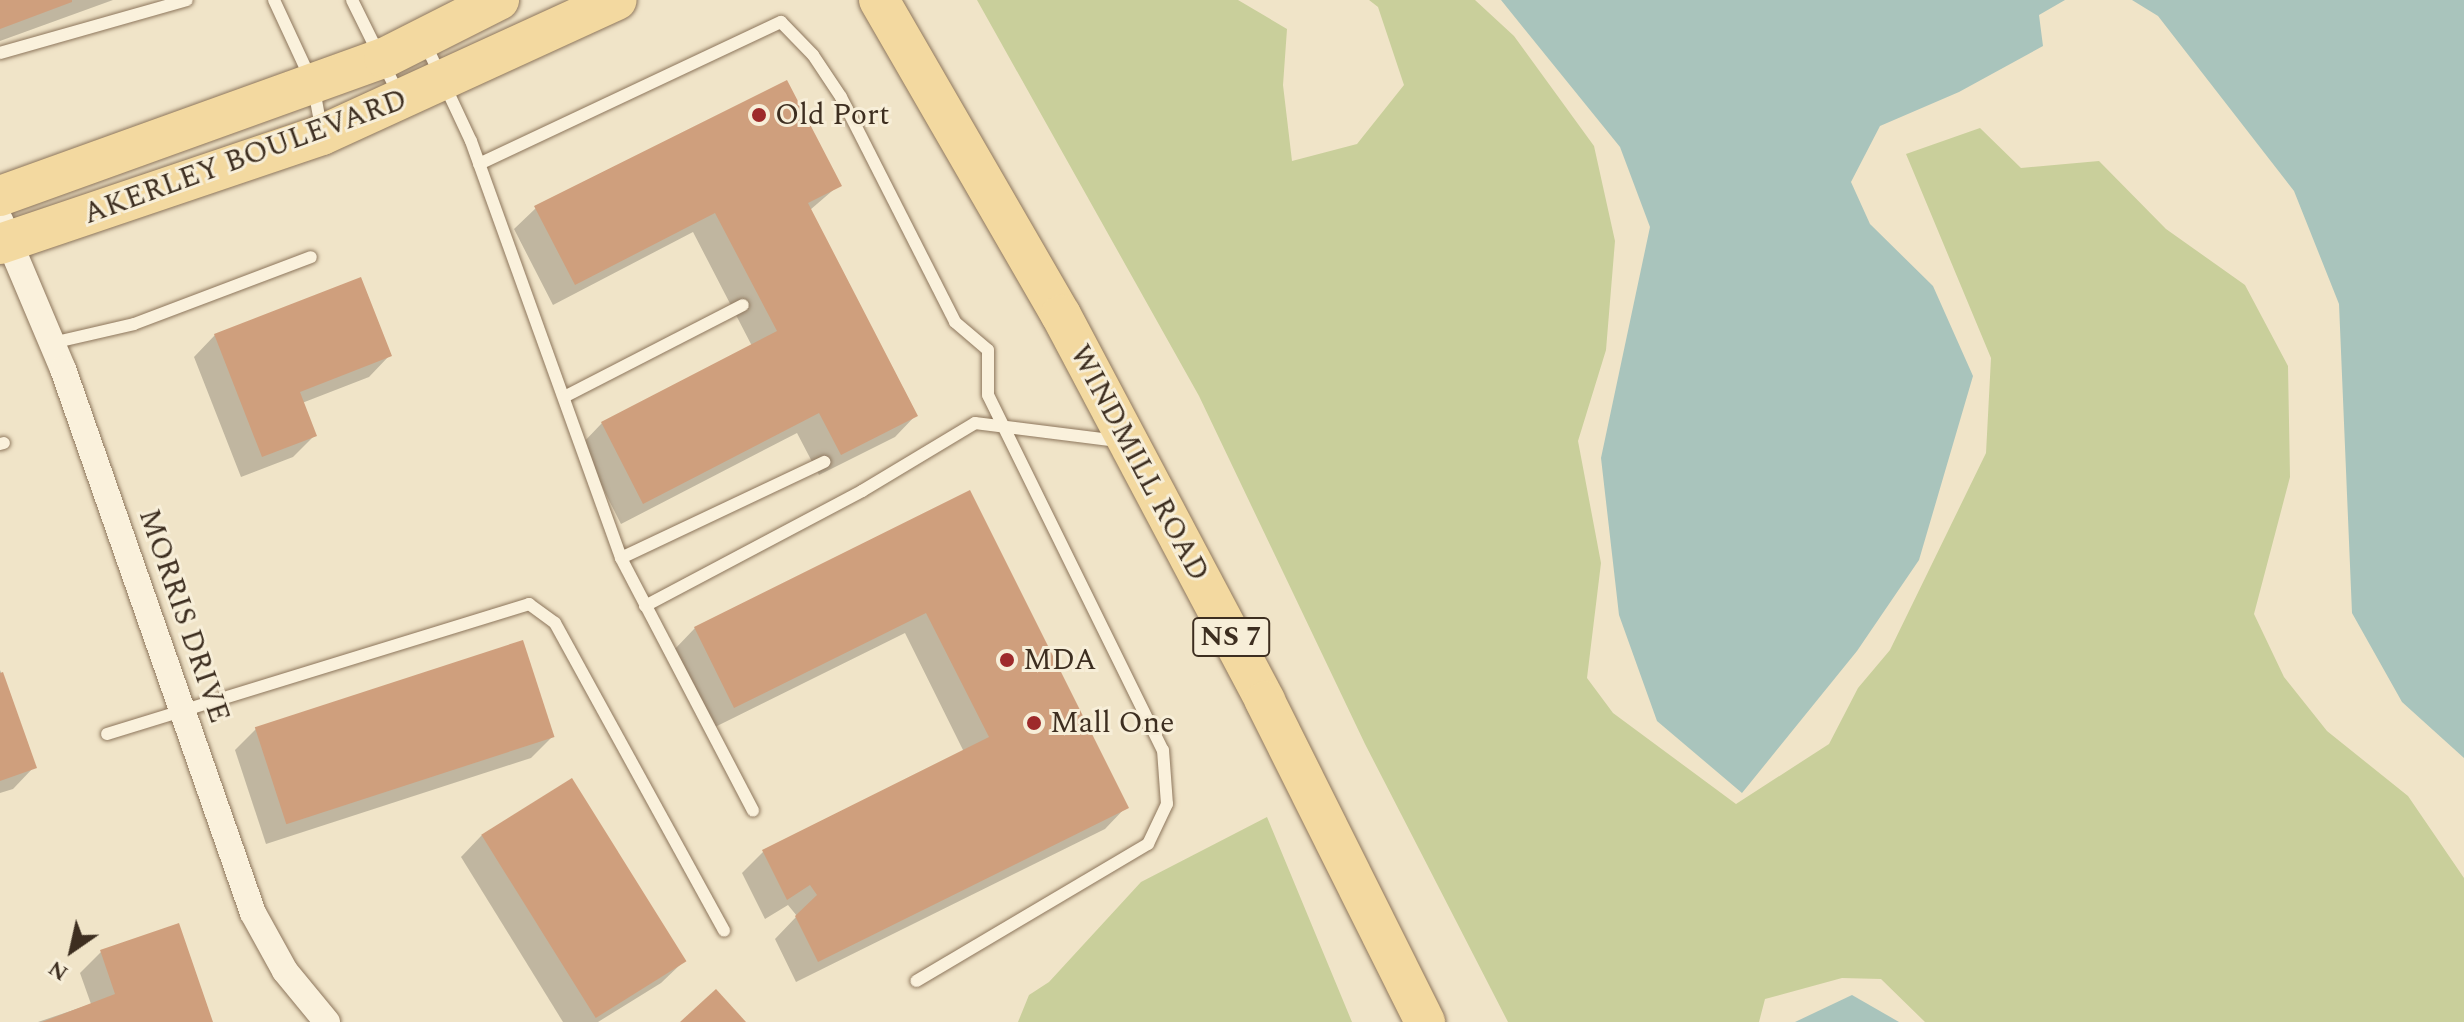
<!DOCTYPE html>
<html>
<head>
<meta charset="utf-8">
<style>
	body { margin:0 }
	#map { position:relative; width:2464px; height:1022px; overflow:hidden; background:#f0e4c8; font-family:Spectral,serif }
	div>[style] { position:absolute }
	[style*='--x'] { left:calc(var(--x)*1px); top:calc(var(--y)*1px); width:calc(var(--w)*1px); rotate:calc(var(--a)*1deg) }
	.green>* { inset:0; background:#c9cf9b }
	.water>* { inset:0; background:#a9c4bc }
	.shadow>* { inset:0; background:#0003 }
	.building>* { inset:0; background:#cf9f7d; transform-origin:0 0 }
	.roads { filter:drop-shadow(0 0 2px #8d765c) drop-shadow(0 0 2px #8d765c) }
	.lane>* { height:12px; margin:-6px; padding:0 6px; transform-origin:6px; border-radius:6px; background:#faf1dc }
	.street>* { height:26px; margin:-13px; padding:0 13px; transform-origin:13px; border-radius:13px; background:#faf1dc }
	.primary>* { height:40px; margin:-20px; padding:0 20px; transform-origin:20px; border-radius:20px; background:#f3d9a0 }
	.dots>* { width:22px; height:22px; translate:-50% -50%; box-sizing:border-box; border:4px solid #f7eed8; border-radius:50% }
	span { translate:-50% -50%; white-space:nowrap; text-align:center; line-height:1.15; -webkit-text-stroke:6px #f7eed8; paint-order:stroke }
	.shield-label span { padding:2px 6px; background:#f7eed8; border:2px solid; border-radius:6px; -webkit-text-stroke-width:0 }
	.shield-label { font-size:28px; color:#3d2e20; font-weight:700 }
	.poi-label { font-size:30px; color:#3d2e20 }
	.left { translate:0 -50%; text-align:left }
	.street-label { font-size:30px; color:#3d2e20 }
	.north { position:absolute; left:32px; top:910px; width:80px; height:80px; -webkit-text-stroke:6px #f7eed8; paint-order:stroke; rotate:214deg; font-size:22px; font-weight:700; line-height:32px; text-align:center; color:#3d2e20 }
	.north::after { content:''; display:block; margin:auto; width:28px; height:36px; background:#3d2e20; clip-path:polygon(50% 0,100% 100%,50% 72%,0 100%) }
</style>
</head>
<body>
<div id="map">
	<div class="green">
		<i style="clip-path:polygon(977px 0,1238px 0,1287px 29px,1283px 85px,1292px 161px,1357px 144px,1404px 85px,1378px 7px,1369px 0,1475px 0,1514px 36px,1594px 146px,1615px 241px,1606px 350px,1578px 441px,1601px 563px,1587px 678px,1613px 713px,1736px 804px,1829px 744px,1858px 688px,1890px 650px,1986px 453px,1991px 358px,1906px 154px,1980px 128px,2021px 168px,2099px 161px,2166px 229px,2245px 285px,2288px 366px,2290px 477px,2254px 614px,2284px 677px,2327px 731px,2408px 796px,2464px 878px,2464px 1022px,1925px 1022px,1881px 979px,1842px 978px,1765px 999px,1759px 1022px,1508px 1022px,1365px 744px,1199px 396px)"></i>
		<i style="clip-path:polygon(1267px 817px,1352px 1022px,1018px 1022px,1029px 995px,1049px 982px,1141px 882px)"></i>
	</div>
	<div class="water">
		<i style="clip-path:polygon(1501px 0,2065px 0,2039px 15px,2043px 46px,1959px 92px,1880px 126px,1851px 182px,1870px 224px,1933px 286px,1973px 376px,1919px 560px,1857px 651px,1742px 793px,1657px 721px,1619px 615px,1601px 458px,1650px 227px,1620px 147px)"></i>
		<i style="clip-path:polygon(2132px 0,2464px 0,2464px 758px,2402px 702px,2352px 613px,2339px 304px,2294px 191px,2158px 16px)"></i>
		<i style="clip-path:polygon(1852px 995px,1899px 1022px,1795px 1022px)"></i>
	</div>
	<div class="shadow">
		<i style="clip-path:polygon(0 0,113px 0,0 41px)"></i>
		<i style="clip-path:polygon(839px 185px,810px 210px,916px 415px,895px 437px,819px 475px,797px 433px,621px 524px,581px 445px,602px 423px,752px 346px,693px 232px,553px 305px,514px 229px,536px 208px)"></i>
		<i style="clip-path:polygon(215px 335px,390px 355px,369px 377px,302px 403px,314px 436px,293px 457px,241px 477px,194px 357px)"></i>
		<i style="clip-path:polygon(969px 493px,1126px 807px,1105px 829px,796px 982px,775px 939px,797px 916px,788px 905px,765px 919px,742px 873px,763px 852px,964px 752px,905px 633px,713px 728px,674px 650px,695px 628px)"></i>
		<i style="clip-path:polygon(0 670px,34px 767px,13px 789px,0 793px)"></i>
		<i style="clip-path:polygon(256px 729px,553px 736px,531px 758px,266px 844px,235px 750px)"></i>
		<i style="clip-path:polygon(482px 835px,683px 962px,661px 983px,598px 1022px,563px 1022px,461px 857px)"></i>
		<i style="clip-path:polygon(101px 952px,211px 1022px,38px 1022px,91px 1004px,80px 973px)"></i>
	</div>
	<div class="building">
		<i style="clip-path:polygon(0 0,72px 0,72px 2px,0 29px)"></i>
		<i style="clip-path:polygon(787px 80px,842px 186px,808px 203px,918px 416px,841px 455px,819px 413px,643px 504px,601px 422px,777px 331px,715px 213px,575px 285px,534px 206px)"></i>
		<i style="clip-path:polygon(361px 277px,392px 356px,300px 392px,317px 436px,262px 457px,214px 334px)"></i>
		<i style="clip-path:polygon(970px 490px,1129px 808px,818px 962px,795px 916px,817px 895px,810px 885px,787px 900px,762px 850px,989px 737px,926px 613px,734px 708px,694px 627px)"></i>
		<i style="left:523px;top:640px;width:102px;height:282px;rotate:72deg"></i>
		<i style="clip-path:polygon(3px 672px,37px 768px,0 781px,0 673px)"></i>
		<i style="left:572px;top:778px;width:216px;height:107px;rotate:58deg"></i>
		<i style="clip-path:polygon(179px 923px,213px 1022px,42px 1022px,115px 994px,100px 950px)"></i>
		<i style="clip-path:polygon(716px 989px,746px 1022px,680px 1022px,705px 999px)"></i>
	</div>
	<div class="roads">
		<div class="lane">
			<i style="--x:274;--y:0;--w:93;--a:65.1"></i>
			<i style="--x:313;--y:84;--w:44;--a:79.5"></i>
			<i style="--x:352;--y:0;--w:106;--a:63.7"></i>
			<i style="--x:425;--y:43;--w:108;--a:64.9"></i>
			<i style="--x:471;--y:141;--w:443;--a:70.2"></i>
			<i style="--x:621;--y:558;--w:285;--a:62.4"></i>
			<i style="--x:0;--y:53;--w:194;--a:-15.8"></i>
			<i style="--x:479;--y:164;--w:334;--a:-25.2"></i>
			<i style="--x:781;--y:22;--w:46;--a:45.9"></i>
			<i style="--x:813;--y:55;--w:50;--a:56.3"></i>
			<i style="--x:841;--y:97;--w:252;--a:63.1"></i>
			<i style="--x:955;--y:322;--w:43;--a:40.3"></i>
			<i style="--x:988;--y:350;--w:45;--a:90"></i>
			<i style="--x:988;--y:395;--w:396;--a:63.8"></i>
			<i style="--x:1163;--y:750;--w:54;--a:85.8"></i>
			<i style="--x:1167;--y:804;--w:44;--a:115.4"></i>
			<i style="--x:1148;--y:844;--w:269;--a:149.4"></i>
			<i style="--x:52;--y:343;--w:84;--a:-13"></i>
			<i style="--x:134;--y:324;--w:189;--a:-20.7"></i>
			<i style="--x:564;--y:397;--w:201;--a:-27.2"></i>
			<i style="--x:0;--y:444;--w:4;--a:-14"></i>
			<i style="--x:621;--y:558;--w:225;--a:-25.3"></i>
			<i style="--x:645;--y:606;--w:246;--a:-27.9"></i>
			<i style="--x:862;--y:491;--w:132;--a:-31"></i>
			<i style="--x:975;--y:423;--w:144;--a:7.2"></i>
			<i style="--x:107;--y:734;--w:442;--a:-17.1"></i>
			<i style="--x:529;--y:604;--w:32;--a:36"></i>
			<i style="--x:555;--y:623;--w:351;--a:61.2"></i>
		</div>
		<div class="street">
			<i style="--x:0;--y:220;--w:162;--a:67.1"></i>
			<i style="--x:63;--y:369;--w:576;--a:70.75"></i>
			<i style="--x:253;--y:913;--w:66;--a:61.1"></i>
			<i style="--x:285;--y:971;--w:66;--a:50.5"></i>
		</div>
		<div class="primary">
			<i style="--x:879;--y:0;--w:364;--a:60"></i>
			<i style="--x:1061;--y:315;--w:437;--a:62.1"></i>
			<i style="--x:1265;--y:701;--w:359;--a:63.5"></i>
			<i style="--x:0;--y:196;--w:408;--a:-19.8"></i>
			<i style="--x:384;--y:58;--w:129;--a:-26.8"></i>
			<i style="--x:0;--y:244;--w:340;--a:-18.7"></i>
			<i style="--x:322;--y:135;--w:324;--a:-24.6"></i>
		</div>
	</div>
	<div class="dots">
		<i style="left:759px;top:115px;background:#9e2a2b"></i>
		<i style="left:1007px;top:660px;background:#9e2a2b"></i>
		<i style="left:1034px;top:723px;background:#9e2a2b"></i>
	</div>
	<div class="shield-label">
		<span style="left:1231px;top:637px">NS 7</span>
	</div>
	<div class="poi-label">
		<span class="left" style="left:775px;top:115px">Old Port</span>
		<span class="left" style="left:1023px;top:660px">MDA</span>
		<span class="left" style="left:1050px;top:723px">Mall One</span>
	</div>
	<div class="street-label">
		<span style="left:245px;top:157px;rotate:-20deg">AKERLEY BOULEVARD</span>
		<span style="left:1139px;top:463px;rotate:62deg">WINDMILL ROAD</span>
		<span style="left:184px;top:616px;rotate:71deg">MORRIS DRIVE</span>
	</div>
	<div class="north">N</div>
</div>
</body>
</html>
